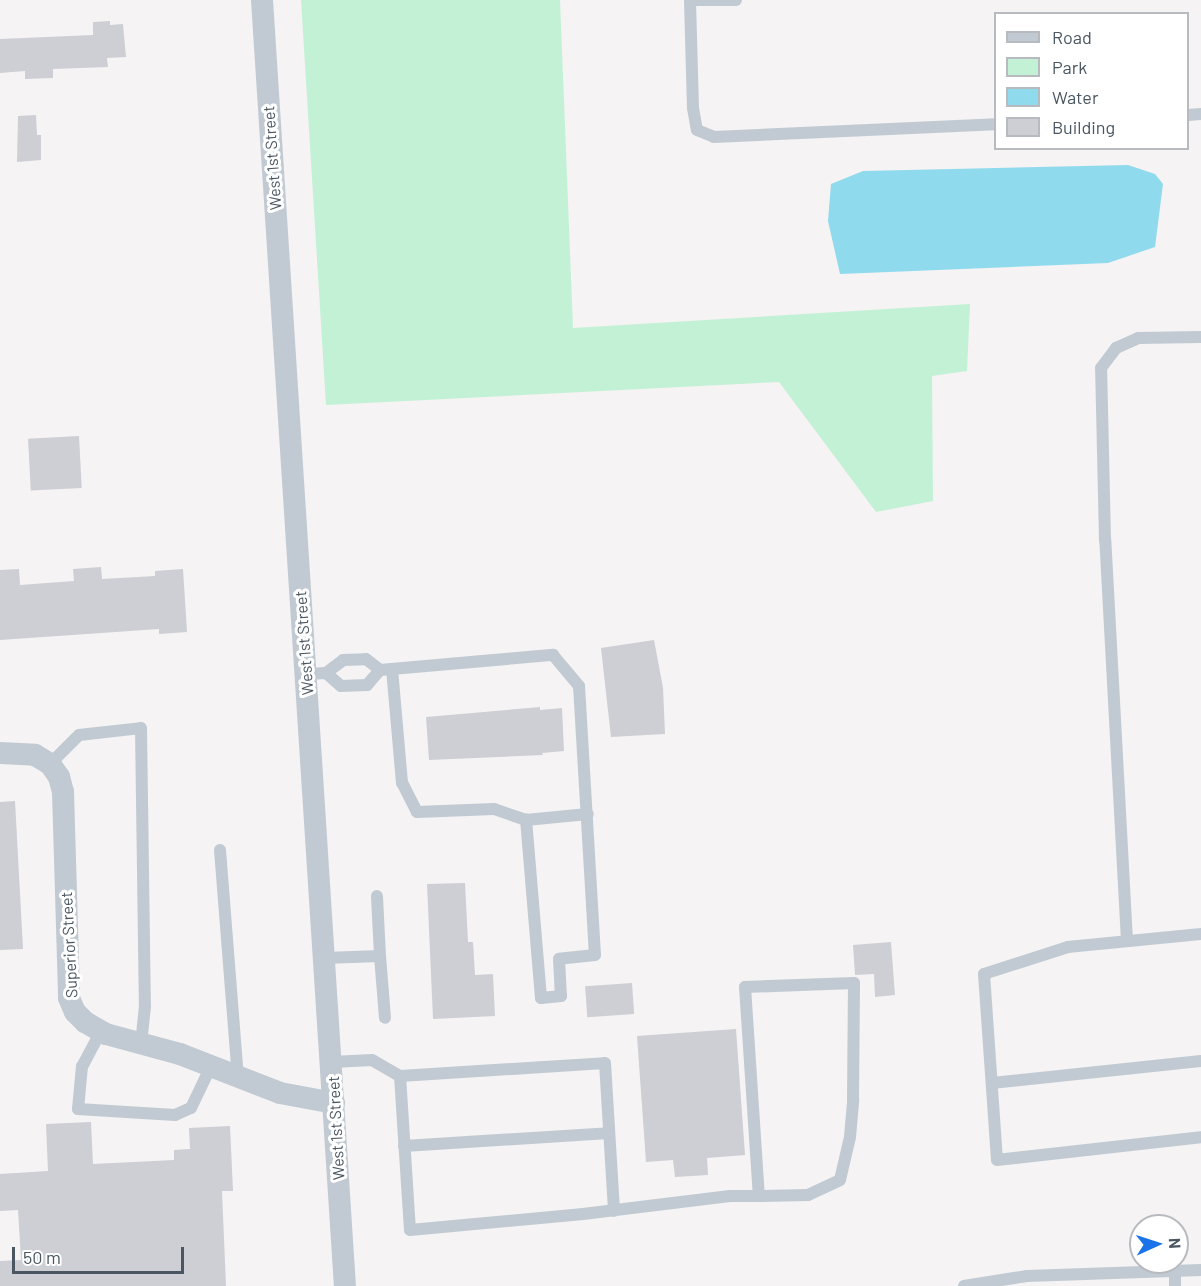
<!DOCTYPE html>
<html>
<head>
<meta charset="utf-8">
<style>
	body { margin:0 }
	#map { position:relative; width:1201px; height:1286px; overflow:hidden; background:#f5f3f3; font-family:Barlow,sans-serif }
	div>[style] { position:absolute }
	[style*='--x'] { left:calc(var(--x)*1px); top:calc(var(--y)*1px); width:calc(var(--w)*1px); rotate:calc(var(--a)*1deg) }
	.green>* { inset:0; background:#c3f1d5 }
	.water>* { inset:0; background:#90daee }
	.building>* { inset:0; background:#cdcfd5; transform-origin:0 0 }
	.service>* { height:12px; margin:-6px; padding:0 6px; transform-origin:6px; border-radius:6px; background:#c1cad2 }
	.minor>* { height:22px; margin:-11px; padding:0 11px; transform-origin:11px; border-radius:11px; background:#c1cad2 }
	span { translate:-50% -50%; white-space:nowrap; text-align:center; line-height:1.15; -webkit-text-stroke:6px #fff; paint-order:stroke }
	.street-label { font-size:16px; color:#4a5661 }
	.legend { position:absolute; left:994px; top:12px; width:195px; height:138px; box-sizing:border-box; background:#fff; border:2px solid #b7bbc0; margin:0; padding:8px 10px; list-style:none; font-size:18px; color:#4a5661 }
	.legend li { display:flex; align-items:center; gap:12px; height:30px }
	.legend b { width:30px; border:2px solid #b7bbc0 }
	.north { position:absolute; left:1129px; top:1214px; width:60px; height:60px; box-sizing:border-box; background:#fff; border:2px solid #b7bbc0; border-radius:50%; rotate:87deg; font-size:16px; font-weight:700; line-height:24px; text-align:center; color:#4a5661 }
	.north::after { content:''; display:block; margin:auto; width:21px; height:27px; background:#1a73e8; clip-path:polygon(50% 0,100% 100%,50% 72%,0 100%) }
	.scale { position:absolute; left:12px; top:1247px; width:172px; height:27px; box-sizing:border-box; border:3px solid #4a5661; border-top:0; padding-left:8px; font-size:18px; line-height:21px; white-space:nowrap; color:#4a5661; -webkit-text-stroke:4px #fff; paint-order:stroke }
</style>
</head>
<body>
<div id="map">
	<div class="green">
		<i style="clip-path:polygon(301px 0,560px 0,573px 328px,970px 304px,967px 371px,932px 376px,933px 501px,876px 512px,779px 382px,326px 405px)"></i>
	</div>
	<div class="water">
		<i style="clip-path:polygon(1128px 165px,1155px 174px,1163px 184px,1155px 247px,1108px 263px,840px 274px,828px 221px,831px 184px,863px 171px)"></i>
	</div>
	<div class="building">
		<i style="clip-path:polygon(110px 21px,110px 25px,123px 24px,126px 57px,107px 58px,108px 67px,53px 69px,53px 78px,25px 79px,25px 71px,0 73px,0 39px,93px 35px,93px 22px)"></i>
		<i style="clip-path:polygon(36px 115px,37px 135px,41px 135px,41px 160px,17px 162px,18px 116px)"></i>
		<i style="left:79px;top:436px;width:52px;height:51px;rotate:87deg"></i>
		<i style="clip-path:polygon(101px 567px,102px 579px,155px 576px,155px 571px,183px 569px,187px 632px,159px 634px,159px 629px,0 640px,0 570px,19px 569px,20px 585px,74px 581px,73px 569px)"></i>
		<i style="clip-path:polygon(654px 640px,663px 688px,665px 734px,611px 737px,601px 648px)"></i>
		<i style="clip-path:polygon(540px 707px,540px 710px,562px 708px,564px 751px,542px 753px,543px 755px,429px 760px,426px 717px)"></i>
		<i style="clip-path:polygon(15px 801px,23px 949px,0 950px,0 802px)"></i>
		<i style="clip-path:polygon(465px 883px,468px 942px,473px 942px,475px 975px,493px 974px,495px 1016px,433px 1019px,427px 884px)"></i>
		<i style="clip-path:polygon(891px 942px,895px 995px,875px 997px,874px 974px,855px 975px,853px 945px)"></i>
		<i style="left:632px;top:983px;width:31px;height:47px;rotate:86deg"></i>
		<i style="clip-path:polygon(736px 1029px,745px 1155px,707px 1158px,708px 1175px,675px 1177px,673px 1160px,646px 1162px,637px 1036px)"></i>
		<i style="clip-path:polygon(91px 1122px,93px 1164px,174px 1160px,174px 1150px,190px 1149px,189px 1128px,230px 1126px,233px 1191px,222px 1191px,226px 1286px,0 1286px,0 1261px,21px 1260px,18px 1210px,0 1211px,0 1174px,48px 1171px,46px 1124px)"></i>
	</div>
	<div class="service">
		<i style="--x:690;--y:0;--w:46;--a:0"></i>
		<i style="--x:690;--y:1;--w:107;--a:88.4"></i>
		<i style="--x:693;--y:108;--w:22;--a:80"></i>
		<i style="--x:697;--y:130;--w:18;--a:22"></i>
		<i style="--x:714;--y:137;--w:282;--a:-2.6"></i>
		<i style="--x:1188;--y:115;--w:13;--a:-4"></i>
		<i style="--x:326;--y:673;--w:20;--a:41"></i>
		<i style="--x:341;--y:686;--w:26;--a:-2"></i>
		<i style="--x:367;--y:685;--w:20;--a:-49"></i>
		<i style="--x:307;--y:674;--w:19;--a:-3"></i>
		<i style="--x:326;--y:673;--w:21;--a:-37"></i>
		<i style="--x:343;--y:660;--w:23;--a:-2"></i>
		<i style="--x:366;--y:659;--w:18;--a:38"></i>
		<i style="--x:380;--y:670;--w:174;--a:-5"></i>
		<i style="--x:553;--y:655;--w:40;--a:50"></i>
		<i style="--x:579;--y:686;--w:269;--a:86.6"></i>
		<i style="--x:595;--y:955;--w:36;--a:174"></i>
		<i style="--x:559;--y:959;--w:37;--a:87"></i>
		<i style="--x:561;--y:996;--w:20;--a:174"></i>
		<i style="--x:541;--y:998;--w:179;--a:-94.8"></i>
		<i style="--x:526;--y:820;--w:34;--a:-161"></i>
		<i style="--x:494;--y:809;--w:77;--a:177.8"></i>
		<i style="--x:417;--y:812;--w:33;--a:-117"></i>
		<i style="--x:402;--y:783;--w:114;--a:-95"></i>
		<i style="--x:50;--y:764;--w:41;--a:-45"></i>
		<i style="--x:79;--y:735;--w:62;--a:-6.4"></i>
		<i style="--x:141;--y:728;--w:278;--a:89.2"></i>
		<i style="--x:145;--y:1006;--w:38;--a:96"></i>
		<i style="--x:526;--y:820;--w:62;--a:-5.5"></i>
		<i style="--x:220;--y:850;--w:228;--a:85.5"></i>
		<i style="--x:1201;--y:934;--w:134;--a:174.4"></i>
		<i style="--x:1068;--y:947;--w:88;--a:162.2"></i>
		<i style="--x:984;--y:974;--w:186;--a:86"></i>
		<i style="--x:997;--y:1160;--w:205;--a:-6.4"></i>
		<i style="--x:1127;--y:941;--w:402;--a:-93.1"></i>
		<i style="--x:1105;--y:540;--w:172;--a:-91.3"></i>
		<i style="--x:1101;--y:368;--w:25;--a:-53"></i>
		<i style="--x:1116;--y:348;--w:24;--a:-24"></i>
		<i style="--x:1138;--y:338;--w:63;--a:-0.9"></i>
		<i style="--x:380;--y:956;--w:62;--a:85.4"></i>
		<i style="--x:325;--y:958;--w:55;--a:-2.1"></i>
		<i style="--x:380;--y:956;--w:60;--a:-92.9"></i>
		<i style="--x:101;--y:1031;--w:40;--a:118"></i>
		<i style="--x:82;--y:1066;--w:43;--a:95.3"></i>
		<i style="--x:78;--y:1109;--w:97;--a:3.5"></i>
		<i style="--x:175;--y:1115;--w:17;--a:-24"></i>
		<i style="--x:191;--y:1108;--w:47;--a:-64.5"></i>
		<i style="--x:332;--y:1062;--w:40;--a:-2.9"></i>
		<i style="--x:372;--y:1060;--w:32;--a:30"></i>
		<i style="--x:400;--y:1076;--w:205;--a:-3.6"></i>
		<i style="--x:605;--y:1063;--w:148;--a:86.5"></i>
		<i style="--x:400;--y:1076;--w:154;--a:86.3"></i>
		<i style="--x:410;--y:1230;--w:174;--a:-5.3"></i>
		<i style="--x:583;--y:1214;--w:148;--a:-7"></i>
		<i style="--x:730;--y:1196;--w:29;--a:0"></i>
		<i style="--x:759;--y:1196;--w:49;--a:-1.2"></i>
		<i style="--x:808;--y:1195;--w:35;--a:-25"></i>
		<i style="--x:840;--y:1180;--w:44;--a:-76.9"></i>
		<i style="--x:850;--y:1137;--w:38;--a:-85"></i>
		<i style="--x:853;--y:1099;--w:116;--a:-89.5"></i>
		<i style="--x:854;--y:983;--w:109;--a:177.9"></i>
		<i style="--x:745;--y:987;--w:209;--a:86.2"></i>
		<i style="--x:992;--y:1083;--w:210;--a:-6"></i>
		<i style="--x:404;--y:1146;--w:205;--a:-3.6"></i>
		<i style="--x:1175;--y:1271;--w:15;--a:90"></i>
		<i style="--x:964;--y:1286;--w:64;--a:-9"></i>
		<i style="--x:1027;--y:1276;--w:174;--a:-2"></i>
	</div>
	<div class="minor">
		<i style="--x:262;--y:0;--w:1289;--a:86.31"></i>
		<i style="--x:0;--y:753;--w:35;--a:3"></i>
		<i style="--x:35;--y:755;--w:17;--a:31"></i>
		<i style="--x:50;--y:764;--w:16;--a:55"></i>
		<i style="--x:59;--y:777;--w:16;--a:75"></i>
		<i style="--x:63;--y:792;--w:206;--a:88.3"></i>
		<i style="--x:69;--y:998;--w:15;--a:67"></i>
		<i style="--x:75;--y:1012;--w:14;--a:45"></i>
		<i style="--x:85;--y:1022;--w:24;--a:30"></i>
		<i style="--x:106;--y:1034;--w:77;--a:15.1"></i>
		<i style="--x:180;--y:1054;--w:107;--a:21.3"></i>
		<i style="--x:280;--y:1093;--w:55;--a:10.5"></i>
	</div>
	<div class="street-label">
		<span style="left:272px;top:158px;rotate:-94deg">West 1st Street</span>
		<span style="left:304px;top:643px;rotate:-94deg">West 1st Street</span>
		<span style="left:69px;top:945px;rotate:-93deg">Superior Street</span>
		<span style="left:336px;top:1128px;rotate:-93deg">West 1st Street</span>
	</div>
	<ul class="legend">
	<li><b style="height:8px;background:#c1cad2"></b>Road</li>
	<li><b style="height:16px;background:#c3f1d5"></b>Park</li>
	<li><b style="height:16px;background:#90daee"></b>Water</li>
	<li><b style="height:16px;background:#cdcfd5"></b>Building</li>
	</ul>
	<div class="north">N</div>
	<div class="scale">50 m</div>
</div>
</body>
</html>
